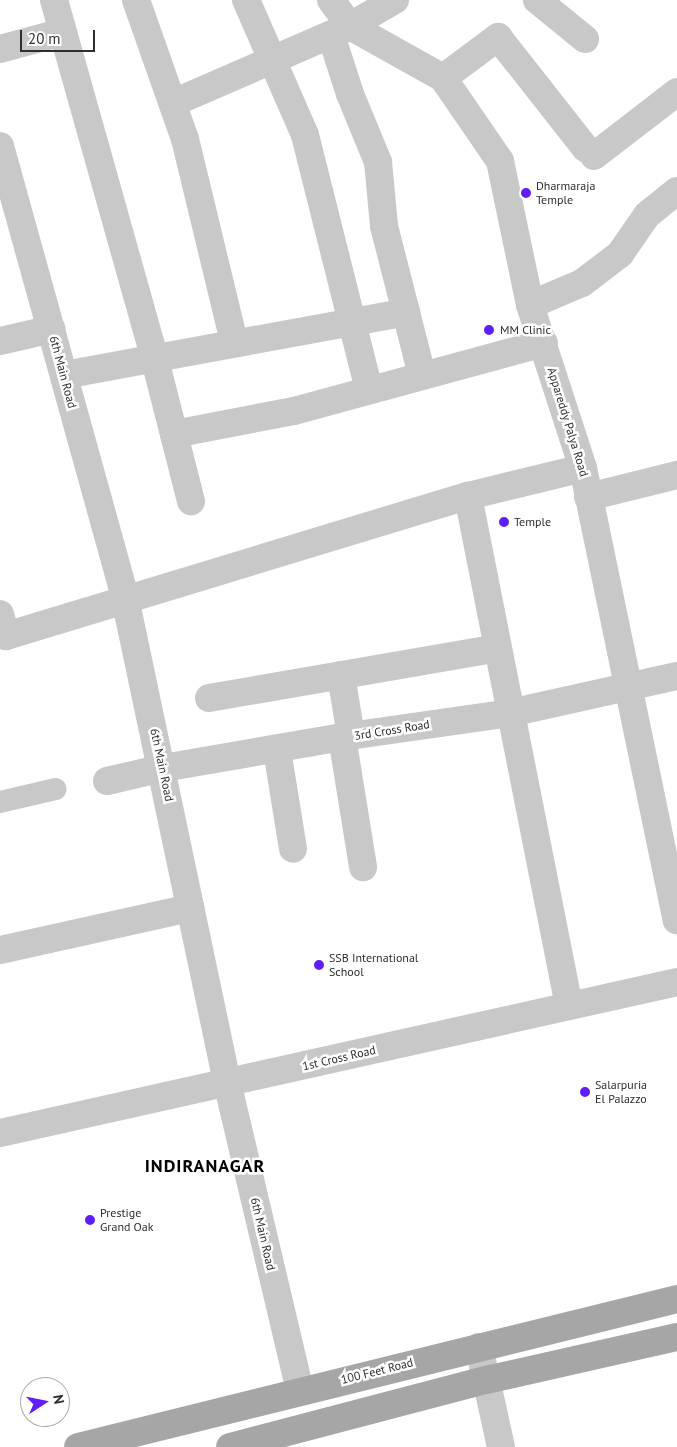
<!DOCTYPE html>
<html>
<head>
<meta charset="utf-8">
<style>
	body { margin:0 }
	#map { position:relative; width:677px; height:1447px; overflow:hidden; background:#fff; font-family:"PT Sans",sans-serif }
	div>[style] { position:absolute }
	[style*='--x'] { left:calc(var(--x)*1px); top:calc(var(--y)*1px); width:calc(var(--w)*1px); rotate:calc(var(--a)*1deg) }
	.pedestrian>* { height:22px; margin:-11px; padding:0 11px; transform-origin:11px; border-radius:11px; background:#c8c8c8 }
	.minor>* { height:28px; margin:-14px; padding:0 14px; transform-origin:14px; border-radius:14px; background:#c8c8c8 }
	.tertiary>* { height:28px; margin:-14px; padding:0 14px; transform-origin:14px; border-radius:14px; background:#c8c8c8 }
	.primary>* { height:28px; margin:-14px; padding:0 14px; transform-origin:14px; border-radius:14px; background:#a6a6a6 }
	.dots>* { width:14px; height:14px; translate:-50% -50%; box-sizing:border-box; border:2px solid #fff; border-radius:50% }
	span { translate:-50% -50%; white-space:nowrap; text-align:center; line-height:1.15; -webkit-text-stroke:5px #fff; paint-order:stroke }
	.poi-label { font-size:12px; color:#2e2e2e }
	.left { translate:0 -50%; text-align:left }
	.street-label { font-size:12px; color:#2e2e2e }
	.district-label { font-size:18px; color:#000; font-weight:700; letter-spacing:1px }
	.north { position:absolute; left:20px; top:1377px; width:50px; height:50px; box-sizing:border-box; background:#fff; border:1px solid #ababab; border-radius:50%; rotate:79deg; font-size:14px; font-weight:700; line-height:20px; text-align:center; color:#2e2e2e }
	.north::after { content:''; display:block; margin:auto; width:18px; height:22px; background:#601ef6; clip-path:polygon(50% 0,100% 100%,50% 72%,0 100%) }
	.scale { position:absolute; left:20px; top:30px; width:75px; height:22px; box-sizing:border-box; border:2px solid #2e2e2e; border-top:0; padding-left:6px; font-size:15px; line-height:18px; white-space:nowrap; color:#2e2e2e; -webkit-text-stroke:4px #fff; paint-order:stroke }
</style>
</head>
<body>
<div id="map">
	<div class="pedestrian">
		<i style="--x:0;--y:802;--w:57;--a:-13.1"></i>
	</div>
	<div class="minor">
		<i style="--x:54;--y:0;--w:370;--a:74.3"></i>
		<i style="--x:154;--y:356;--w:150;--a:75.7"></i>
		<i style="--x:136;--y:0;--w:147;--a:70.6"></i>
		<i style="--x:185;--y:139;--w:208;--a:76.4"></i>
		<i style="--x:246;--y:0;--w:147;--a:66.4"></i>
		<i style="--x:305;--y:135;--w:262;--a:75.9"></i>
		<i style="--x:331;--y:0;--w:32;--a:54"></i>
		<i style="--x:350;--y:26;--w:107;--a:29.2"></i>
		<i style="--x:443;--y:78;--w:101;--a:55.5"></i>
		<i style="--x:500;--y:161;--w:147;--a:78.2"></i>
		<i style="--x:530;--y:305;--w:171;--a:72"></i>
		<i style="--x:583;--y:468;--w:462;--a:78.3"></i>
		<i style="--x:537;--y:0;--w:62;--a:39.1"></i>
		<i style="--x:331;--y:35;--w:62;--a:72.1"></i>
		<i style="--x:350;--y:94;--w:74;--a:67.6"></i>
		<i style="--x:378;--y:162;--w:64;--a:84.6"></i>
		<i style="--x:384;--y:226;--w:154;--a:75.7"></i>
		<i style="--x:0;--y:49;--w:65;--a:-15.1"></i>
		<i style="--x:443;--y:78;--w:69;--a:-36.7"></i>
		<i style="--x:498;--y:37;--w:142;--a:51.8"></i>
		<i style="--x:173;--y:103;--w:193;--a:-23.5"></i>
		<i style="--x:350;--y:26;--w:52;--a:-30"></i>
		<i style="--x:0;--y:146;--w:469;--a:74.5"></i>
		<i style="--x:125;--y:598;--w:495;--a:78.1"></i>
		<i style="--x:227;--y:1082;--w:317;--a:76.7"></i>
		<i style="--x:594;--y:156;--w:105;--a:-37.6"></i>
		<i style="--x:530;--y:305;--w:56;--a:-22.9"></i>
		<i style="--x:582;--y:283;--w:48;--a:-37.3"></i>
		<i style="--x:620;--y:254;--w:47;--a:-55.3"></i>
		<i style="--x:647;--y:215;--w:38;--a:-39"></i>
		<i style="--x:0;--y:341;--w:53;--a:-13"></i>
		<i style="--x:64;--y:375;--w:348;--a:-10.4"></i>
		<i style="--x:174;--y:434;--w:122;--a:-10.9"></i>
		<i style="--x:294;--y:411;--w:259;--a:-15.2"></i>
		<i style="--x:468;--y:496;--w:520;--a:78.8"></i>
		<i style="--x:588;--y:497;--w:92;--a:-13.9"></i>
		<i style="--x:0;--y:614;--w:23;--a:75"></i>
		<i style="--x:6;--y:636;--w:483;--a:-16.9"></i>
		<i style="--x:468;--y:496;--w:118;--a:-13.7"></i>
		<i style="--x:341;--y:675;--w:62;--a:80.7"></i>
		<i style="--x:209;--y:698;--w:293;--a:-9.8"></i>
		<i style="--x:342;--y:737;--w:132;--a:80.8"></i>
		<i style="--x:277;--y:750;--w:100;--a:80.8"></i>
		<i style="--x:107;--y:781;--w:57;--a:-13.1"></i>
		<i style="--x:163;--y:768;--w:182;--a:-9.8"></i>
		<i style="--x:342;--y:737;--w:170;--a:-8.1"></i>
		<i style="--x:510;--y:713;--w:171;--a:-12.5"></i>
		<i style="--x:0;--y:950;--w:195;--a:-12.5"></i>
		<i style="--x:0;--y:1133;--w:694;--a:-12.57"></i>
	</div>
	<div class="tertiary">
		<i style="--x:479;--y:1347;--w:102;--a:77.6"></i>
	</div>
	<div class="primary">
		<i style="--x:78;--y:1447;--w:617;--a:-13.88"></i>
		<i style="--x:230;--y:1447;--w:265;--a:-14.7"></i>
		<i style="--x:486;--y:1380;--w:196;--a:-12.7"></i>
	</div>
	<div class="dots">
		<i style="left:526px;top:193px;background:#601ef6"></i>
		<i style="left:489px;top:330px;background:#601ef6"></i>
		<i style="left:504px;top:522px;background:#601ef6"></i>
		<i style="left:319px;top:965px;background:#601ef6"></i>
		<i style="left:585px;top:1092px;background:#601ef6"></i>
		<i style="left:90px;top:1220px;background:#601ef6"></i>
	</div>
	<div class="poi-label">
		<span class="left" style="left:536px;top:193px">Dharmaraja<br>Temple</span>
		<span class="left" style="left:500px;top:330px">MM Clinic</span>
		<span class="left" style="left:514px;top:522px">Temple</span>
		<span class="left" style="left:329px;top:965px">SSB International<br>School</span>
		<span class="left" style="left:595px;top:1092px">Salarpuria<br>El Palazzo</span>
		<span class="left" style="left:100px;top:1220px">Prestige<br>Grand Oak</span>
	</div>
	<div class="street-label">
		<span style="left:63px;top:372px;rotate:75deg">6th Main Road</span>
		<span style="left:568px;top:422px;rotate:73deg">Appareddy Palya Road</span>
		<span style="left:392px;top:730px;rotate:-9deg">3rd Cross Road</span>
		<span style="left:162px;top:765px;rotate:78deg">6th Main Road</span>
		<span style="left:339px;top:1058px;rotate:-13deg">1st Cross Road</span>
		<span style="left:263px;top:1234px;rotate:77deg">6th Main Road</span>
		<span style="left:377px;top:1371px;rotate:-14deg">100 Feet Road</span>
	</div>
	<div class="district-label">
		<span style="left:205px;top:1166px">INDIRANAGAR</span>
	</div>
	<div class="north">N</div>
	<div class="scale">20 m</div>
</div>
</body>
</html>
